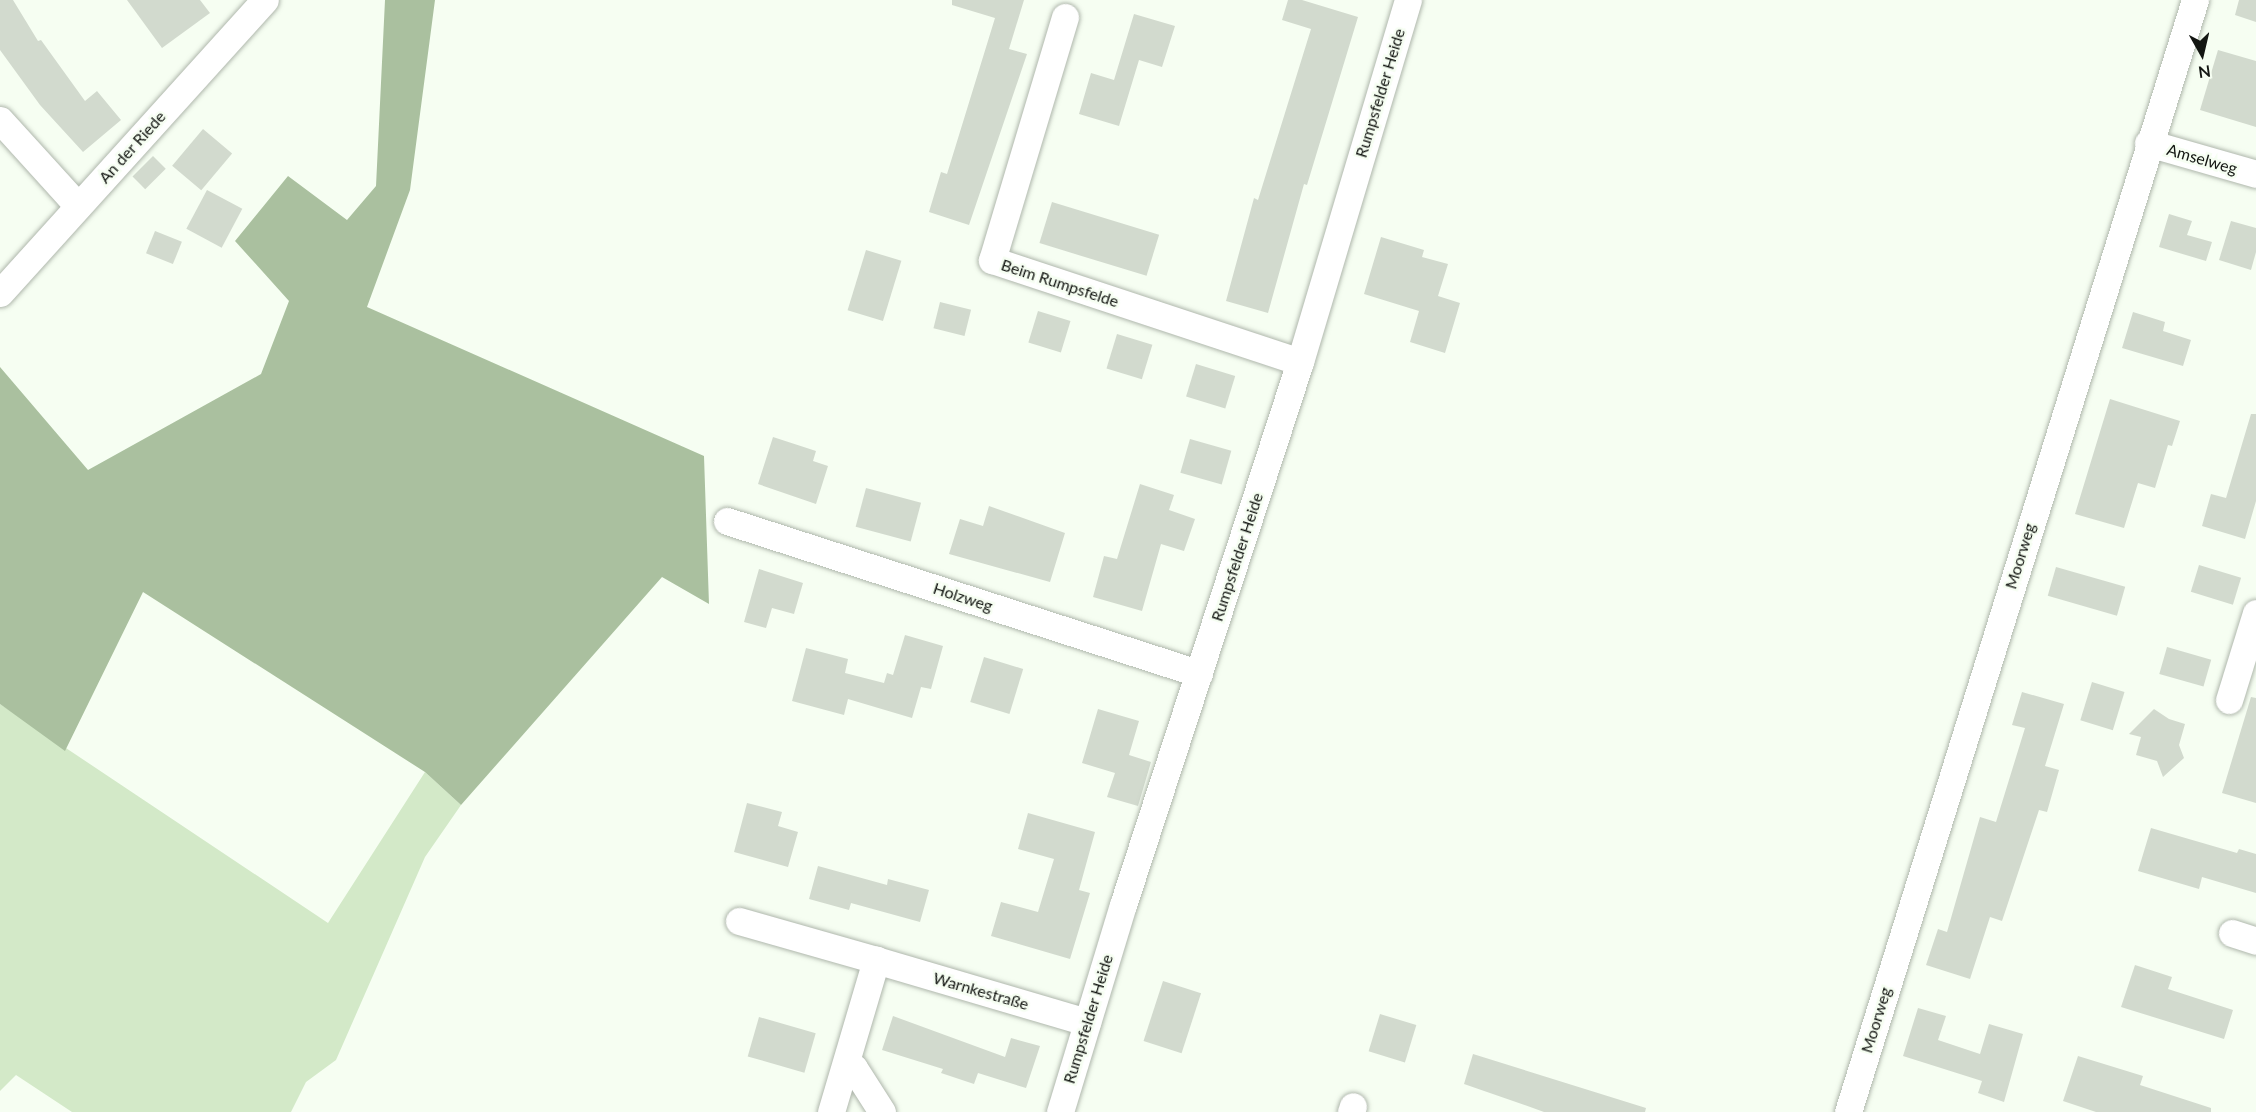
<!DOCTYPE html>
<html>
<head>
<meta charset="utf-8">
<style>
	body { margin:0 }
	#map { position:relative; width:2256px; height:1112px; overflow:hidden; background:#f6fef2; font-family:Lato,sans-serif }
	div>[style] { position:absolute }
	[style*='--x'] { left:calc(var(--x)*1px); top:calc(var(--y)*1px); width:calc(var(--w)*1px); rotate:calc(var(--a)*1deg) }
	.green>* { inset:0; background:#d3e9c8 }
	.forest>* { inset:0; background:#aac09f }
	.building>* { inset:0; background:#d2dace; transform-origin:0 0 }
	.roads { filter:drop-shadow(0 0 2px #afb7ac) drop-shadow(0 0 2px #afb7ac) }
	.minor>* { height:27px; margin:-13.5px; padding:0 13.5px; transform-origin:13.5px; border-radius:13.5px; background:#fff }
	span { translate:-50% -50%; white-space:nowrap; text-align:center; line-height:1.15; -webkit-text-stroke:5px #f6fef2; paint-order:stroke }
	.street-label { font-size:16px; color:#131612 }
	.north { position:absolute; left:2172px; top:24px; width:60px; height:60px; -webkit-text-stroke:4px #f6fef2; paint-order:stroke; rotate:172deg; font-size:16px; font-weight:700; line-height:24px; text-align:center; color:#131612 }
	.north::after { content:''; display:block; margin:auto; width:21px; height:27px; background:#131612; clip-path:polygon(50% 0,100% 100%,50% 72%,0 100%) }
</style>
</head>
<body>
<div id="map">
	<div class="green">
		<i style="clip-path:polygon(0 704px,328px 923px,425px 772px,461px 805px,425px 857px,336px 1060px,306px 1082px,291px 1112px,72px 1112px,16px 1075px,0 1091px)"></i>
	</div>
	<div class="forest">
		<i style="clip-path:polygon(385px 0,435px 0,410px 190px,367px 307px,704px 456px,709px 604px,662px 577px,461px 805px,425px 772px,143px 592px,65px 751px,0 704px,0 367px,88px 470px,261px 374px,289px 301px,235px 241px,288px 176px,347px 220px,376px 186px)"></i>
	</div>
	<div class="building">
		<i style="clip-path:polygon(0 0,13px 0,38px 41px,41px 40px,85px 101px,97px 91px,121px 120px,83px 152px,40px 105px,0 50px)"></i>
		<i style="clip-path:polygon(127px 0,200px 0,210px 13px,162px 48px)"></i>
		<i style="clip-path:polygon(952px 0,1024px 0,1009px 49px,1027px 54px,969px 225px,929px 212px,941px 172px,947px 174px,995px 18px,952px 5px)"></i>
		<i style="clip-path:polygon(1288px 0,1302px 0,1358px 17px,1307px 185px,1304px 184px,1268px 313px,1226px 301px,1254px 198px,1258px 200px,1311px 29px,1282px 20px)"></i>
		<i style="clip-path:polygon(2239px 0,2256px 0,2256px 22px,2235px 15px)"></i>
		<i style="clip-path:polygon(1134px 14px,1175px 26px,1162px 67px,1139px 60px,1119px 126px,1079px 114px,1091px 73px,1114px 80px)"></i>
		<i style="clip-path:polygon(2218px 50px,2256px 61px,2256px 127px,2200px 110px)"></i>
		<i style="left:203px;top:129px;width:38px;height:48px;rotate:40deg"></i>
		<i style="left:153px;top:156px;width:18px;height:29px;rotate:45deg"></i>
		<i style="left:207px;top:190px;width:40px;height:44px;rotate:28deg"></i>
		<i style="left:1052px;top:202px;width:112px;height:43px;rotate:17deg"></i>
		<i style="clip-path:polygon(2169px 214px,2192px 221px,2187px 235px,2212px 242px,2206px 261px,2159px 247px)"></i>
		<i style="clip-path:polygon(2231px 221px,2256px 228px,2256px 252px,2251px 270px,2219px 260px)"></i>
		<i style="left:155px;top:231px;width:29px;height:24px;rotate:22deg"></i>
		<i style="clip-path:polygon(1381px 237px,1424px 250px,1422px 257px,1448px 264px,1438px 296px,1460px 303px,1445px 353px,1410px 342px,1419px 311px,1364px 294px)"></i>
		<i style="left:866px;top:250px;width:37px;height:63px;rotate:17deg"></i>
		<i style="left:940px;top:302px;width:32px;height:27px;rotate:14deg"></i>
		<i style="left:1038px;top:311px;width:34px;height:33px;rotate:17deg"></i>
		<i style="clip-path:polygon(2133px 312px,2165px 322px,2163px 331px,2191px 340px,2183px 366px,2122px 348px)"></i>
		<i style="left:1117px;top:334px;width:37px;height:36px;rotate:17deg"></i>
		<i style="left:1196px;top:364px;width:41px;height:34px;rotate:17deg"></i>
		<i style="clip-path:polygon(2110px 399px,2180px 421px,2172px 446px,2168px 445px,2155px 488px,2138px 483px,2124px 528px,2075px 514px)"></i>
		<i style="clip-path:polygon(2251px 414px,2256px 414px,2256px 501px,2245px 539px,2202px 526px,2211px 494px,2226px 498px)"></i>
		<i style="clip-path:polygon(773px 437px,816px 451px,813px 461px,828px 466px,816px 504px,758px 484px)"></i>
		<i style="left:1190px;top:439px;width:43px;height:35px;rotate:16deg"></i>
		<i style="clip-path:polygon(1140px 484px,1174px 495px,1169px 510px,1195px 519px,1184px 551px,1161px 544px,1142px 611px,1093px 597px,1104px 556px,1117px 559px)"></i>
		<i style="left:866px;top:488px;width:57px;height:40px;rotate:15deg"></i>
		<i style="clip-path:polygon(989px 506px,1065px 533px,1050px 582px,949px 554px,960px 519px,983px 526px)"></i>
		<i style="left:2199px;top:565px;width:44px;height:28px;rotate:17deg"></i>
		<i style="left:2056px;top:567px;width:72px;height:30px;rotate:16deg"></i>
		<i style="clip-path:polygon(759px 569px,803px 583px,794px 614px,772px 608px,766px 628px,744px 622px)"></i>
		<i style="clip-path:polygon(905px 635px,943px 646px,931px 689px,921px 687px,912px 718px,848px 699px,844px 715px,792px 701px,806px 648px,848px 659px,845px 673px,884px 683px,887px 673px,893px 675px)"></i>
		<i style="left:2167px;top:647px;width:46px;height:28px;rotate:16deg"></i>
		<i style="left:984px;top:657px;width:41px;height:47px;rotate:17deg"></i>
		<i style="left:2092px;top:682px;width:34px;height:40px;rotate:17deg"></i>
		<i style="clip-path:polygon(2022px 692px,2064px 704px,2045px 766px,2059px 770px,2047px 812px,2039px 810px,2002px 921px,1990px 917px,1970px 979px,1926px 965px,1938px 929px,1947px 932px,1980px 817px,1996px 822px,2025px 728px,2012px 725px)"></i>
		<i style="clip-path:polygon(2251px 697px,2256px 698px,2256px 803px,2222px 793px)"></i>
		<i style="clip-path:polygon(1098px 709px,1139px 721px,1129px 755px,1151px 762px,1138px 806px,1107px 797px,1115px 773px,1082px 763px)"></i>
		<i style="clip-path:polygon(2154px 709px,2169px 719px,2185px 724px,2179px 745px,2184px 758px,2163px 777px,2157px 761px,2136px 755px,2141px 737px,2129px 734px)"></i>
		<i style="clip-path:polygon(747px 803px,782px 812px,778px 826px,798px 832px,788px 867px,734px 852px)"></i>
		<i style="clip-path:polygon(1028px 813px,1095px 832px,1079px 890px,1090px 893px,1070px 959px,991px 936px,1001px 902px,1038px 912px,1054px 859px,1018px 849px)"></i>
		<i style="clip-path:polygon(2151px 828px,2237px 853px,2239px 849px,2256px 854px,2256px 893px,2202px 877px,2199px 889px,2138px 871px)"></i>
		<i style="clip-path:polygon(818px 866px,887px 885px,888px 879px,929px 890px,920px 922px,851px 903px,849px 910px,809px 899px)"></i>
		<i style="clip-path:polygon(2135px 965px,2172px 977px,2168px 989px,2233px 1010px,2224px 1039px,2121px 1007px)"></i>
		<i style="left:1163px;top:981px;width:40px;height:63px;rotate:18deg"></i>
		<i style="clip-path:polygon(1918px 1008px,1946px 1016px,1938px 1040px,1980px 1054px,1989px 1024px,2023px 1034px,2004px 1102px,1978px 1093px,1982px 1081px,1903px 1056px)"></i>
		<i style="left:1380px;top:1014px;width:38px;height:39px;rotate:17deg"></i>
		<i style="clip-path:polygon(893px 1016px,1005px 1057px,1011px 1038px,1040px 1046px,1026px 1088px,978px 1073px,974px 1084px,941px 1073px,943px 1069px,882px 1050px)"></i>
		<i style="left:759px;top:1017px;width:59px;height:41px;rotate:16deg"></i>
		<i style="clip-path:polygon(1473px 1054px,1646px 1108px,1645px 1112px,1544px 1112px,1533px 1108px,1464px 1084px)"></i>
		<i style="clip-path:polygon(2078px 1056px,2143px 1076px,2140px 1085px,2211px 1108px,2211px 1112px,2096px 1112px,2063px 1101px)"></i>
	</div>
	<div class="roads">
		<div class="minor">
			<i style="--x:1065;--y:17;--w:254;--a:106.7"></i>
			<i style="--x:992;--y:260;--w:324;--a:18.3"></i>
			<i style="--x:0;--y:120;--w:116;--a:47.8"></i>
			<i style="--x:2148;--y:143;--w:112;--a:16"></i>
			<i style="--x:0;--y:293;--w:395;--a:-47.9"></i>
			<i style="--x:727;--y:521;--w:496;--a:17.9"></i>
			<i style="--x:2229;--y:700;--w:91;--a:-72.8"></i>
			<i style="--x:739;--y:921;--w:142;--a:15.9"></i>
			<i style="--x:2232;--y:933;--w:25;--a:18"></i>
			<i style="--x:846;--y:1064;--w:9;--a:27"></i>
			<i style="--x:854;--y:1068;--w:52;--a:57.5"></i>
			<i style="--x:831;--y:1112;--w:159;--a:-73.5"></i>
			<i style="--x:876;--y:960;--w:220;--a:16.4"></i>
			<i style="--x:1060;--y:1112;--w:216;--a:-73.1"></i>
			<i style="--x:1123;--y:905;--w:571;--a:-71.95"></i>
			<i style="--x:1300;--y:362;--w:378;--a:-73.4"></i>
			<i style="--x:1351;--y:1112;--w:6;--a:-72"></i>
			<i style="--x:1848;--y:1112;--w:1165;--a:-72.67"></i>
		</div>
	</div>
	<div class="street-label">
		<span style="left:1380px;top:93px;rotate:-73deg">Rumpsfelder Heide</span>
		<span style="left:132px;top:147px;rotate:-48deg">An der Riede</span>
		<span style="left:2202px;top:159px;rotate:16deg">Amselweg</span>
		<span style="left:1060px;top:283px;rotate:18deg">Beim Rumpsfelde</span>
		<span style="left:2020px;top:556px;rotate:-73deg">Moorweg</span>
		<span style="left:1237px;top:557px;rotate:-72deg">Rumpsfelder Heide</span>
		<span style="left:963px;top:597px;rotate:18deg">Holzweg</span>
		<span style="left:981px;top:991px;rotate:16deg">Warnkestraße</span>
		<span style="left:1088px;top:1019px;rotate:-73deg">Rumpsfelder Heide</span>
		<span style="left:1876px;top:1020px;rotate:-73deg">Moorweg</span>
	</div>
	<div class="north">N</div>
</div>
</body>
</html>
